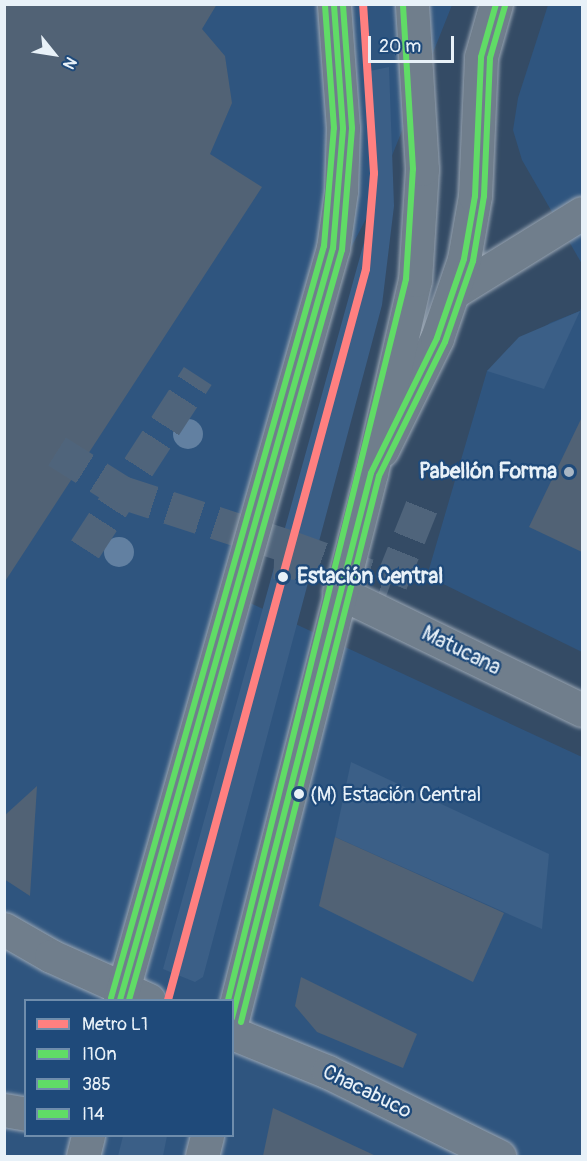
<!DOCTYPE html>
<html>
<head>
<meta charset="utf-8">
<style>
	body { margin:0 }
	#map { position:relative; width:587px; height:1161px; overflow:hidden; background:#344b65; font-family:Pangolin,sans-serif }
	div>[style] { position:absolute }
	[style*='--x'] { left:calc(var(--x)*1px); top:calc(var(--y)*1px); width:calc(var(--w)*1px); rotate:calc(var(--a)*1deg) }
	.built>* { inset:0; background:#2f557f }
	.green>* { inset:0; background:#3b5f87 }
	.water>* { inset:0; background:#6280a1 }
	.round { border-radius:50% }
	.building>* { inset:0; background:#516275 }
	.street-tunnel>* { height:33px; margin-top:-16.5px; transform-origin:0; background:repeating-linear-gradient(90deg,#4f647b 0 33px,transparent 0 49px) }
	.roads { filter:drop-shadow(0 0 2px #9aa6b3) drop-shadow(0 0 2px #9aa6b3) }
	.street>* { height:33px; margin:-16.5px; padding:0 16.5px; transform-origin:16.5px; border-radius:16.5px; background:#707e8c }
	.secondary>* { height:33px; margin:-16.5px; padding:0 16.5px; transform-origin:16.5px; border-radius:16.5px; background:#707e8c }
	.primary>* { height:33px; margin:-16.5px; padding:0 16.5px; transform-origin:16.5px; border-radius:16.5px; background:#707e8c }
	.bus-1>* { height:6px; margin:-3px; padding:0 3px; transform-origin:3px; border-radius:3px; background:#60dc66 }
	.bus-2>* { height:6px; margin:-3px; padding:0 3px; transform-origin:3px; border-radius:3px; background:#60dc66 }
	.bus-3>* { height:6px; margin:-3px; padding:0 3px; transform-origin:3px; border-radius:3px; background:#60dc66 }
	.metro-1>* { height:8px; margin:-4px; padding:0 4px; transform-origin:4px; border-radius:4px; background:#ff8080 }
	.dots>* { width:16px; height:16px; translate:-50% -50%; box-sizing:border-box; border:3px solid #1f4a7a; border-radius:50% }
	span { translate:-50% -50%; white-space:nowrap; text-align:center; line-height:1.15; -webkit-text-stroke:4.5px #1f4a7a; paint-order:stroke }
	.bus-label { font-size:20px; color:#e8f1f8 }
	.left { translate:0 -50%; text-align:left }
	.poi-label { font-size:21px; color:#e8f1f8; font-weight:700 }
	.right { translate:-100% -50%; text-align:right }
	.stop-label { font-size:21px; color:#e8f1f8; font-weight:700 }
	.street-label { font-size:21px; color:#e8f1f8 }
	.frame { position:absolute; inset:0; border:6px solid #e8f1f8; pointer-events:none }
	.legend { position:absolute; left:24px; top:999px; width:210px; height:138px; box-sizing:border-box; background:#1f4a7a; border:2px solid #6f8dac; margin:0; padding:8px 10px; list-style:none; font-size:18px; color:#e8f1f8 }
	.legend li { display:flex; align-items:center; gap:12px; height:30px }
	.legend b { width:30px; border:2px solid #6f8dac }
	.north { position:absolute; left:24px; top:24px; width:60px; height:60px; -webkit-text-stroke:4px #1f4a7a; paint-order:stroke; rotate:120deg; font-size:16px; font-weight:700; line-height:24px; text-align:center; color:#e8f1f8 }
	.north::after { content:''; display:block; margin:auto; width:21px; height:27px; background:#e8f1f8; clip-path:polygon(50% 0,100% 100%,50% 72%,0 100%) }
	.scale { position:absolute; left:368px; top:36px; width:86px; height:27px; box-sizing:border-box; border:3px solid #e8f1f8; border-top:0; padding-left:8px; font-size:18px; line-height:21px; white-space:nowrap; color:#e8f1f8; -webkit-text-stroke:4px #1f4a7a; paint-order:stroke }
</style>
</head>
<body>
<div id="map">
	<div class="built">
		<i style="clip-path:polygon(evenodd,5px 5px,452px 5px,370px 211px,311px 325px,222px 590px,582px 757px,582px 1156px,5px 1156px,5px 5px,26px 1000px,232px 1000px,232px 1136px,26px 1136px,26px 1000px)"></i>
		<i style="clip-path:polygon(548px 5px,582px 5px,582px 264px,522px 160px,513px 130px,518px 98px)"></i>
		<i style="clip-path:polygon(582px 305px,582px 652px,427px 576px,487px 371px,550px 323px,580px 311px)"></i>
	</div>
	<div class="green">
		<i style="clip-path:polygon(389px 67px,394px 206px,382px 305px,203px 977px,195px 982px,163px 969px,366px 235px,371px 185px,365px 72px)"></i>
		<i style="clip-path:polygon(580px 311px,544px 389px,487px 371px,519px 337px)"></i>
		<i style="clip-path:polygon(351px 762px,549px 854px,542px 929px,335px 837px)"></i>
		<i style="clip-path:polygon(123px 1136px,167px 1136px,163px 1156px,118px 1156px)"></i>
	</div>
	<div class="water">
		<i class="round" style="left:173px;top:419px;width:30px;height:30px"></i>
		<i class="round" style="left:104px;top:537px;width:30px;height:30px"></i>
	</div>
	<div class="building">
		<i style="clip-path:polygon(4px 4px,217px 4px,202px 29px,225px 56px,232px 103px,210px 154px,262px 187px,4px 583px)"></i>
		<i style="clip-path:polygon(582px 417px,582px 552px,529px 527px)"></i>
		<i style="clip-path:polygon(37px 786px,30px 896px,4px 879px,4px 816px)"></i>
		<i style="clip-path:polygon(335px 837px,504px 913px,473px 982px,319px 906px)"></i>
		<i style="clip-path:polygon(301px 977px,417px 1034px,403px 1068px,317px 1032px,295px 1006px)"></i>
		<i style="clip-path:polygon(273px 1108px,376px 1156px,263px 1156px)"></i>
	</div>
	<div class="street-tunnel">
		<i style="--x:57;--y:451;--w:77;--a:32.2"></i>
		<i style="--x:122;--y:492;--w:178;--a:18"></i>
		<i style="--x:291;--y:547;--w:32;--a:92"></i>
		<i style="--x:291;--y:547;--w:106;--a:19.8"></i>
		<i style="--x:391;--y:583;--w:88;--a:-68.1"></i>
		<i style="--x:85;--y:549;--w:207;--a:-57"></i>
	</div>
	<div class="roads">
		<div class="street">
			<i style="--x:454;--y:292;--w:150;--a:-31.7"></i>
			<i style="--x:4;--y:1110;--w:22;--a:10"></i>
		</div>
		<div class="secondary">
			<i style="--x:382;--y:450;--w:125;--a:-63.8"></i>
			<i style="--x:437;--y:338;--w:83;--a:-71.1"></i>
			<i style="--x:464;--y:259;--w:64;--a:-80.1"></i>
			<i style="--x:475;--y:196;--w:139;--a:-87.5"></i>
			<i style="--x:481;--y:57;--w:55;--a:-74.2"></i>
		</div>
		<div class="primary">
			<i style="--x:339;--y:592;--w:270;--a:25.9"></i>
			<i style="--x:4;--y:929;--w:54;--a:29.9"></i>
			<i style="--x:51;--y:956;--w:107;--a:24.2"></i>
			<i style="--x:120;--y:1000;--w:782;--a:-74.19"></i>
			<i style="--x:333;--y:248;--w:58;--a:-82"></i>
			<i style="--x:341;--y:191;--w:63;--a:-88.2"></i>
			<i style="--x:343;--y:128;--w:124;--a:-94.2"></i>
			<i style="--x:232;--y:1020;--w:564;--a:-75.74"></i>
			<i style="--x:371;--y:473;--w:198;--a:-77.2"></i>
			<i style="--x:415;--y:280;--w:111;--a:-86.4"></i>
			<i style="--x:422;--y:169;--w:165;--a:-93.5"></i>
			<i style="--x:232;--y:1033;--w:104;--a:22.1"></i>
			<i style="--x:328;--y:1072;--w:191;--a:26.2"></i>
			<i style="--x:83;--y:1156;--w:21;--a:-76"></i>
			<i style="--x:202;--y:1156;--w:21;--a:-76"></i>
		</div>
	</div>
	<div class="bus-1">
		<i style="--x:120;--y:1000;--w:782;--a:-74.19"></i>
		<i style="--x:333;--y:248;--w:120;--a:-85.2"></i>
		<i style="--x:343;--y:128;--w:124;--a:-94.2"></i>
		<i style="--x:232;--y:1018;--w:562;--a:-75.69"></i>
		<i style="--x:371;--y:473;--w:150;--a:-63.9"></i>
		<i style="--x:437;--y:338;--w:83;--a:-71.1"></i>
		<i style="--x:464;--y:259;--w:64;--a:-80.1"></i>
		<i style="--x:475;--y:196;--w:139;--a:-87.5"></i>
		<i style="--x:481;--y:57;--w:55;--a:-74.2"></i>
	</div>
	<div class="bus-2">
		<i style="--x:129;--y:1000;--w:780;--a:-74.15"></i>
		<i style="--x:342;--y:250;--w:122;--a:-85.3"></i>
		<i style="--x:352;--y:128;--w:124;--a:-94.2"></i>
		<i style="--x:241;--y:1022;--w:563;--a:-75.82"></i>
		<i style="--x:379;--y:476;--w:149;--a:-63.8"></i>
		<i style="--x:445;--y:342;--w:86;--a:-70.9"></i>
		<i style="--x:473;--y:261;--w:66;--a:-80.4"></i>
		<i style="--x:484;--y:196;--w:138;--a:-87.5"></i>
		<i style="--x:490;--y:58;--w:54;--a:-73.9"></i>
	</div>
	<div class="bus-3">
		<i style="--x:111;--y:998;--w:782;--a:-74.19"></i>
		<i style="--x:324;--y:246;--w:118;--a:-85.2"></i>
		<i style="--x:334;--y:128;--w:123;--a:-94.2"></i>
		<i style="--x:228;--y:1000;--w:743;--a:-76.13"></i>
		<i style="--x:406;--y:279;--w:110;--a:-86.4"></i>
		<i style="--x:413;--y:169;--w:164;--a:-93.5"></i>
	</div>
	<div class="metro-1">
		<i style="--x:168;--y:1000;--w:757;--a:-74.84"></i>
		<i style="--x:366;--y:269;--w:96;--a:-85.2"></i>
		<i style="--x:374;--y:173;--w:169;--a:-93.7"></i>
	</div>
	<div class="dots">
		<i style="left:569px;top:472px;background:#a9b7c5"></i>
		<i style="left:283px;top:577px;background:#e8f1f8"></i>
		<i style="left:299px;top:794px;background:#e8f1f8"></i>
	</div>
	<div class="bus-label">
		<span class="left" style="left:310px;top:794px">(M) Estación Central</span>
	</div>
	<div class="poi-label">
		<span class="right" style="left:557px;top:472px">Pabellón Forma</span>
	</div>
	<div class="stop-label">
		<span class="left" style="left:297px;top:577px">Estación Central</span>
	</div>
	<div class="street-label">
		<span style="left:461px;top:651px;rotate:26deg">Matucana</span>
		<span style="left:367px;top:1092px;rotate:26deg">Chacabuco</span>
	</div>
	<div class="frame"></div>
	<ul class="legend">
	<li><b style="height:8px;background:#ff8080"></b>Metro L1</li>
	<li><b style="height:8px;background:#60dc66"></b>I10n</li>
	<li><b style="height:8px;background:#60dc66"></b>385</li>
	<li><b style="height:8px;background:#60dc66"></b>I14</li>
	</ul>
	<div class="north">N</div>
	<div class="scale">20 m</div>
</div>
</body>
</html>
